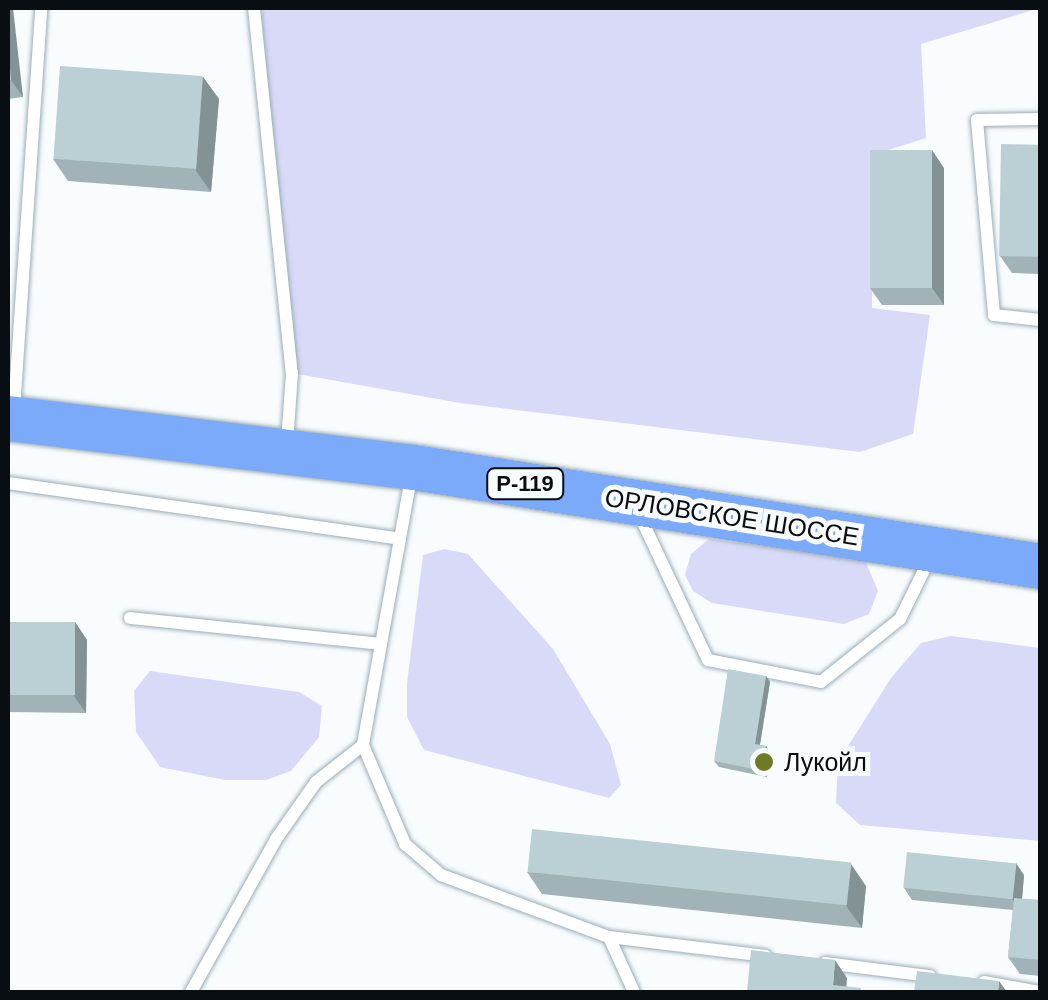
<!DOCTYPE html>
<html>
<head>
<meta charset="utf-8">
<style>
	body { margin:0 }
	#map { position:relative; width:1048px; height:1000px; overflow:hidden; background:#f8fcfe; font-family:Arial,sans-serif }
	div>[style] { position:absolute }
	[style*='--x'] { left:calc(var(--x)*1px); top:calc(var(--y)*1px); width:calc(var(--w)*1px); rotate:calc(var(--a)*1deg) }
	.green>* { inset:0; background:#d9daf8 }
	.roads { filter:drop-shadow(0 0 2px #9cacb7) drop-shadow(0 0 2px #9cacb7) }
	.lane>* { height:12px; margin:-6px; padding:0 6px; transform-origin:6px; border-radius:6px; background:#fff }
	.highway>* { height:45px; margin:-22.5px; padding:0 22.5px; transform-origin:22.5px; border-radius:22.5px; background:#7baafa }
	.wall>* { inset:0; background:#a1b3b7 }
	.shaded-wall>* { inset:0; background:#839295 }
	.building>* { inset:0; background:#bbd0d5; transform-origin:0 0 }
	.dots>* { width:28px; height:28px; translate:-50% -50%; box-sizing:border-box; border:5px solid #f8fcfe; border-radius:50% }
	span { translate:-50% -50%; white-space:nowrap; text-align:center; line-height:1.15; -webkit-text-stroke:10px #f8fcfe; paint-order:stroke }
	.shield-label span { padding:2px 8px; background:#f8fcfe; border:2px solid; border-radius:8px; -webkit-text-stroke-width:0 }
	.shield-label { font-size:22px; color:#080e12; font-weight:700 }
	.street-label { font-size:25px; color:#080e12 }
	.poi-label { font-size:25px; color:#080e12 }
	.left { translate:0 -50%; text-align:left }
	.frame { position:absolute; inset:0; border:10px solid #080e12; pointer-events:none }
</style>
</head>
<body>
<div id="map">
	<div class="green">
		<i style="clip-path:polygon(264px 8px,1040px 8px,921px 44px,926px 138px,872px 155px,872px 308px,930px 315px,913px 434px,860px 452px,460px 403px,292px 373px,256px 29px)"></i>
		<i style="clip-path:polygon(709px 539px,864px 558px,878px 591px,869px 614px,844px 624px,712px 603px,693px 591px,685px 575px,691px 554px)"></i>
		<i style="clip-path:polygon(444px 549px,468px 554px,553px 649px,610px 744px,621px 785px,609px 798px,424px 750px,407px 717px,407px 683px,423px 555px)"></i>
		<i style="clip-path:polygon(951px 636px,1040px 648px,1040px 841px,860px 825px,836px 803px,838px 762px,891px 678px,921px 643px)"></i>
		<i style="clip-path:polygon(150px 671px,299px 692px,322px 706px,319px 737px,291px 771px,266px 780px,225px 780px,160px 767px,136px 732px,134px 691px)"></i>
	</div>
	<div class="roads">
		<div class="lane">
			<i style="--x:254;--y:8;--w:367;--a:84.1"></i>
			<i style="--x:292;--y:373;--w:70;--a:94.1"></i>
			<i style="--x:1040;--y:119;--w:63;--a:179.1"></i>
			<i style="--x:977;--y:120;--w:196;--a:85"></i>
			<i style="--x:994;--y:315;--w:46;--a:6.2"></i>
			<i style="--x:14;--y:409;--w:402;--a:-86.1"></i>
			<i style="--x:412;--y:472;--w:277;--a:100.2"></i>
			<i style="--x:363;--y:745;--w:108;--a:67"></i>
			<i style="--x:405;--y:844;--w:48;--a:40.7"></i>
			<i style="--x:441;--y:875;--w:179;--a:20.3"></i>
			<i style="--x:609;--y:937;--w:60;--a:65.6"></i>
			<i style="--x:8;--y:483;--w:396;--a:8.1"></i>
			<i style="--x:638;--y:512;--w:164;--a:64.7"></i>
			<i style="--x:708;--y:660;--w:115;--a:11"></i>
			<i style="--x:821;--y:682;--w:101;--a:-38.6"></i>
			<i style="--x:900;--y:619;--w:70;--a:-63.8"></i>
			<i style="--x:130;--y:618;--w:252;--a:5.9"></i>
			<i style="--x:609;--y:937;--w:158;--a:6.9"></i>
			<i style="--x:825;--y:963;--w:106;--a:7.1"></i>
			<i style="--x:984;--y:982;--w:56;--a:10.3"></i>
			<i style="--x:191;--y:992;--w:175;--a:-60.9"></i>
			<i style="--x:276;--y:839;--w:70;--a:-54.9"></i>
			<i style="--x:316;--y:782;--w:60;--a:-38.2"></i>
		</div>
		<div class="highway">
			<i style="--x:8;--y:418;--w:408;--a:6.9"></i>
			<i style="--x:413;--y:467;--w:635;--a:8.97"></i>
		</div>
	</div>
	<div class="wall">
		<i style="clip-path:polygon(8px 8px,23px 97px,8px 99px)"></i>
		<i style="clip-path:polygon(203px 77px,219px 99px,211px 192px,68px 181px,53px 159px)"></i>
		<i style="clip-path:polygon(1040px 145px,1040px 274px,1012px 273px,1000px 256px)"></i>
		<i style="clip-path:polygon(944px 168px,944px 305px,882px 305px,870px 288px)"></i>
		<i style="clip-path:polygon(8px 622px,75px 622px,87px 640px,86px 713px,8px 712px)"></i>
		<i style="clip-path:polygon(766px 676px,770px 682px,760px 745px,766px 746px,770px 752px,767px 777px,719px 767px,714px 761px)"></i>
		<i style="clip-path:polygon(527px 872px,866px 886px,862px 928px,542px 894px)"></i>
		<i style="clip-path:polygon(1024px 875px,1022px 899px,1040px 900px,1040px 976px,1020px 974px,1008px 957px,1013px 910px,912px 900px,904px 888px)"></i>
	</div>
	<div class="shaded-wall">
		<i style="clip-path:polygon(8px 8px,13px 8px,23px 97px,11px 80px,8px 46px)"></i>
		<i style="clip-path:polygon(203px 77px,219px 99px,211px 192px,196px 171px)"></i>
		<i style="clip-path:polygon(932px 150px,944px 168px,944px 305px,932px 288px)"></i>
		<i style="clip-path:polygon(75px 622px,87px 640px,86px 713px,74px 696px)"></i>
		<i style="clip-path:polygon(766px 676px,770px 682px,759px 750px,755px 744px)"></i>
		<i style="clip-path:polygon(766px 746px,770px 752px,767px 777px,763px 771px)"></i>
		<i style="clip-path:polygon(1016px 863px,1024px 875px,1021px 911px,1012px 899px)"></i>
		<i style="clip-path:polygon(851px 864px,866px 886px,862px 928px,846px 906px)"></i>
		<i style="clip-path:polygon(835px 960px,847px 978px,846px 992px,833px 985px)"></i>
		<i style="clip-path:polygon(999px 981px,1007px 992px,998px 992px)"></i>
	</div>
	<div class="building">
		<i style="clip-path:polygon(8px 46px,11px 80px,8px 80px)"></i>
		<i style="left:60px;top:66px;width:143px;height:93px;rotate:4deg"></i>
		<i style="left:1001px;top:144px;width:39px;height:112px;rotate:1deg"></i>
		<i style="left:870px;top:150px;width:62px;height:138px"></i>
		<i style="left:8px;top:622px;width:67px;height:73px"></i>
		<i style="clip-path:polygon(728px 669px,766px 676px,755px 744px,766px 746px,763px 771px,714px 761px)"></i>
		<i style="left:532px;top:829px;width:321px;height:43px;rotate:6deg"></i>
		<i style="left:907px;top:852px;width:110px;height:36px;rotate:6deg"></i>
		<i style="clip-path:polygon(1014px 898px,1040px 900px,1040px 960px,1008px 957px)"></i>
		<i style="clip-path:polygon(751px 950px,835px 960px,833px 985px,861px 988px,861px 992px,747px 992px)"></i>
		<i style="clip-path:polygon(917px 971px,999px 981px,998px 992px,914px 992px)"></i>
	</div>
	<div class="dots">
		<i style="left:764px;top:762px;background:#6f7a27"></i>
	</div>
	<div class="shield-label">
		<span style="left:525px;top:484px">Р-119</span>
	</div>
	<div class="street-label">
		<span style="left:732px;top:517px;rotate:9deg">ОРЛОВСКОЕ ШОССЕ</span>
	</div>
	<div class="poi-label">
		<span class="left" style="left:784px;top:762px">Лукойл</span>
	</div>
	<div class="frame"></div>
</div>
</body>
</html>
